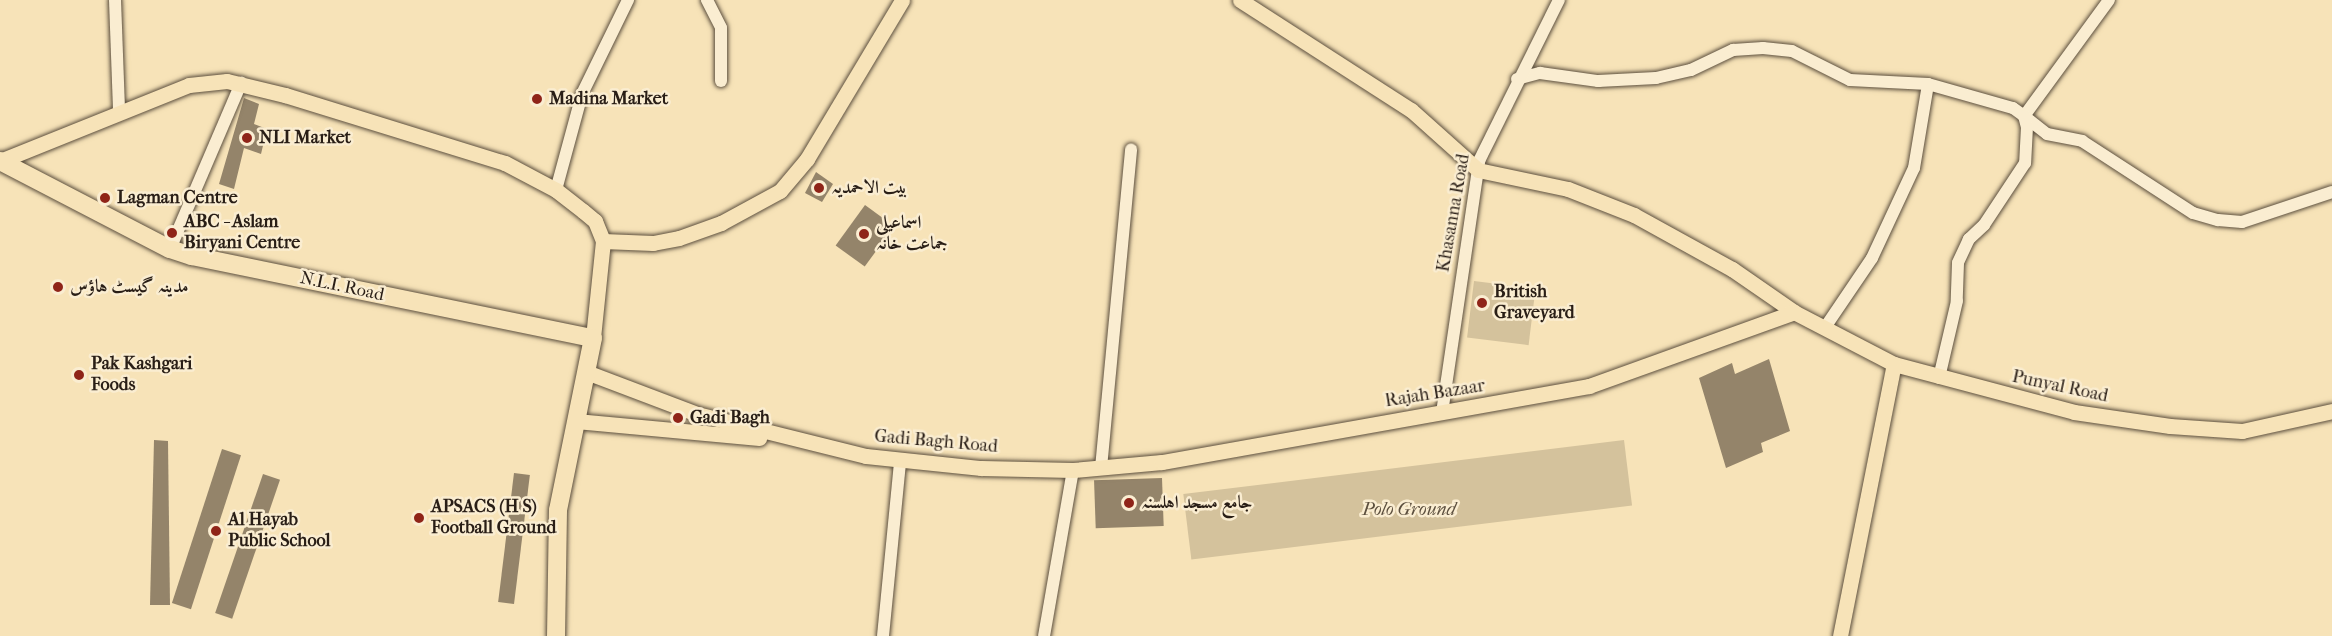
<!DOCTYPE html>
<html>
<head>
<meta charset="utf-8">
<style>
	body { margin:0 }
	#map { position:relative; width:2332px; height:636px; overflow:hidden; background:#f7e3b8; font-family:"IM FELL French Canon",Amiri,serif }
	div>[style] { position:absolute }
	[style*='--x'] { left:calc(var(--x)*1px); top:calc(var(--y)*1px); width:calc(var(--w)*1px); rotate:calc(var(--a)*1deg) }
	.green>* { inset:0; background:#d4c29c; transform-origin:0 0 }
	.building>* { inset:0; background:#94846a; transform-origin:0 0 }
	.roads { filter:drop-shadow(0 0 2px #5c4f3e) drop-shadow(0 0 2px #5c4f3e) }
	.minor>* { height:12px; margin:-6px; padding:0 6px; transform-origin:6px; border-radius:6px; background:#faedd1 }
	.major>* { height:15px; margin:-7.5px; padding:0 7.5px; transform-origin:7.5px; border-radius:7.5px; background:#f7e3b8 }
	.highway>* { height:18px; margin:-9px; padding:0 9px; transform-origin:9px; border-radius:9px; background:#f7e3b8 }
	.dots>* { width:16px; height:16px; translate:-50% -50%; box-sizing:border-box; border:3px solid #faedd1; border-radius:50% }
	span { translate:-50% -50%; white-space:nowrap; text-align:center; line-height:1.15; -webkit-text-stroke:5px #faedd1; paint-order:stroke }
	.poi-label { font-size:18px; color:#291e16; font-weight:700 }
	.left { translate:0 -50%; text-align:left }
	.street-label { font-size:18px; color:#291e16 }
	.park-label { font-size:18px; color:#5c4f3e; font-style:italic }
</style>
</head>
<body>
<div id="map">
	<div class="green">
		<i style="left:1474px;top:281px;width:62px;height:57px;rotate:7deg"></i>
		<i style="left:1624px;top:440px;width:66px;height:444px;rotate:83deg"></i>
	</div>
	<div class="building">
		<i style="clip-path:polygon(244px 98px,259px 104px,254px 124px,267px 129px,261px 154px,244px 148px,234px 189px,219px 184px)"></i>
		<i style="clip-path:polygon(816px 172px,833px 184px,822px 202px,805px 193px)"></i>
		<i style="left:865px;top:205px;width:36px;height:50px;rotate:36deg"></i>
		<i style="clip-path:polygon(1769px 359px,1790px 431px,1761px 443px,1763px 452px,1726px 468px,1699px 378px,1732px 363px,1735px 374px)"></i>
		<i style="clip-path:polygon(154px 440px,168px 441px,170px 605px,150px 605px)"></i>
		<i style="left:222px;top:449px;width:20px;height:162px;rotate:18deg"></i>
		<i style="left:514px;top:473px;width:16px;height:130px;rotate:7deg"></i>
		<i style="left:263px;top:474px;width:18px;height:147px;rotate:19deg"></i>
		<i style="left:1162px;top:478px;width:48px;height:68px;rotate:88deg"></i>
	</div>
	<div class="roads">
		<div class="minor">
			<i style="--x:115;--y:0;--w:111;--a:87.9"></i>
			<i style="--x:707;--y:0;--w:31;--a:63"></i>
			<i style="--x:721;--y:28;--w:53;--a:90"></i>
			<i style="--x:2109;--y:0;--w:144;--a:126.2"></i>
			<i style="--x:2024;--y:116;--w:29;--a:38"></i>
			<i style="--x:2047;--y:134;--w:36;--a:11"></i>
			<i style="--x:2082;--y:141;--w:132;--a:33"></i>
			<i style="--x:2193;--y:213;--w:26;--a:16"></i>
			<i style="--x:2218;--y:220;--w:24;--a:5"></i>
			<i style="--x:2242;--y:222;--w:95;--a:-18.4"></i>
			<i style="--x:1517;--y:79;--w:24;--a:-15"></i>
			<i style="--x:1540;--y:73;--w:59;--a:7.9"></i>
			<i style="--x:1598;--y:81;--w:58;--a:-3"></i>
			<i style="--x:1656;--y:78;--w:36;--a:-13"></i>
			<i style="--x:1691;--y:70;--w:47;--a:-25.5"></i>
			<i style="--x:1733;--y:50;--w:30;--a:-4"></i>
			<i style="--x:1763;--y:48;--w:29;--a:6"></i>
			<i style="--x:1792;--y:51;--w:65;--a:26.6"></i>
			<i style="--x:1850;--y:80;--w:78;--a:2.9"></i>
			<i style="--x:1928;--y:84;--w:88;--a:15.8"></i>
			<i style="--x:2013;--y:108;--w:14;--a:36"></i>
			<i style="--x:2024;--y:116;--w:11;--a:75"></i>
			<i style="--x:2027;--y:127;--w:36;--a:93"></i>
			<i style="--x:2025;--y:163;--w:74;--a:123.5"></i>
			<i style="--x:1984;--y:225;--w:21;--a:137"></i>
			<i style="--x:1969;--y:239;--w:26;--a:115"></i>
			<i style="--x:1958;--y:263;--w:38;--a:92"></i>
			<i style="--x:1957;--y:301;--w:79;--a:103.2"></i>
			<i style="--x:556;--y:190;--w:99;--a:-74.8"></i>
			<i style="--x:582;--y:94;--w:105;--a:-63.9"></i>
			<i style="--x:170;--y:249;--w:181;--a:-66.8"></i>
			<i style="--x:1826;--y:326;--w:82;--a:-55.9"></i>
			<i style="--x:1872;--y:258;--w:99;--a:-65"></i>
			<i style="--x:1914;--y:168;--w:85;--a:-80.5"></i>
			<i style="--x:1442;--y:413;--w:255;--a:-81.6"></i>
			<i style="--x:1479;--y:161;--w:180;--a:-63.6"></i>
			<i style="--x:1101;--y:468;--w:320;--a:-84.6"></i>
			<i style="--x:883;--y:636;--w:175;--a:-84.4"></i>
			<i style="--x:1044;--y:636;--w:169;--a:-80.1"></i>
		</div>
		<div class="major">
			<i style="--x:1240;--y:0;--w:203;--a:32.8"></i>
			<i style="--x:1411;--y:110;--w:90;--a:41.8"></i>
			<i style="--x:1478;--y:170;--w:92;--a:11.9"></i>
			<i style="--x:1568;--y:189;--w:71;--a:21.5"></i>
			<i style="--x:1634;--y:215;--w:112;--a:28.9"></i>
			<i style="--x:1732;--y:269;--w:75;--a:34.7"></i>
			<i style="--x:1794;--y:312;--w:113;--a:27.5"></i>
			<i style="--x:1894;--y:364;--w:186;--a:14.9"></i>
			<i style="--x:2074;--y:412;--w:97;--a:8.3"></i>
			<i style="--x:2170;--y:426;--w:72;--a:4"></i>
			<i style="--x:2242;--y:431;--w:92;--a:-12.5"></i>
			<i style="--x:0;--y:161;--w:204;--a:-21.9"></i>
			<i style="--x:189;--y:85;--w:38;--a:-6"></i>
			<i style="--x:227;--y:81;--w:60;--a:13.6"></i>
			<i style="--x:285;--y:95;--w:230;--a:17.2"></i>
			<i style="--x:505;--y:163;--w:58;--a:27.9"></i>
			<i style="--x:556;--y:190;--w:34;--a:38"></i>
			<i style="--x:583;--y:211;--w:16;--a:40"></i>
			<i style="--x:595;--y:221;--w:22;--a:68"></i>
			<i style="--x:603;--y:241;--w:98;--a:95.9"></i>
			<i style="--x:603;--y:241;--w:50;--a:2.3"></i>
			<i style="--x:653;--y:243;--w:26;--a:-11"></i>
			<i style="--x:679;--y:238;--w:45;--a:-19.7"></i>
			<i style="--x:721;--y:223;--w:67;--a:-28.5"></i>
			<i style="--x:780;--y:191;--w:42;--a:-49.8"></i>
			<i style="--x:807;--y:159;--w:185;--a:-59.1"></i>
			<i style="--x:586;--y:372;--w:119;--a:20.7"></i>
			<i style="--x:697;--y:414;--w:174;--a:14"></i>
			<i style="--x:866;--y:456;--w:116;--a:6"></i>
			<i style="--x:981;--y:468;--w:92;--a:1.2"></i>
			<i style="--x:1073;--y:470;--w:89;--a:-5.1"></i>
			<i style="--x:1162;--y:462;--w:434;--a:-10.1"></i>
			<i style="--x:1589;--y:386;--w:218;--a:-19.8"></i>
			<i style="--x:576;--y:421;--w:184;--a:5.3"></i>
			<i style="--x:1840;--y:636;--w:277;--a:-78.8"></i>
		</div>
		<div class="highway">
			<i style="--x:0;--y:161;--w:191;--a:27.4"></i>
			<i style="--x:170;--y:249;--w:23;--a:18"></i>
			<i style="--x:192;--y:256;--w:409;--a:11.6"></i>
			<i style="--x:593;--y:338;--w:176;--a:101.5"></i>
			<i style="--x:558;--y:510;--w:126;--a:90.9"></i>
		</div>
	</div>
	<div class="dots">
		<i style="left:537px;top:99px;background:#8f2418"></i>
		<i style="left:247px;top:138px;background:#8f2418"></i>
		<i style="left:819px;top:188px;background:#8f2418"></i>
		<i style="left:105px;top:198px;background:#8f2418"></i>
		<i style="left:172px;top:233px;background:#8f2418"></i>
		<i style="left:864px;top:234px;background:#8f2418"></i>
		<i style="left:58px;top:287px;background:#8f2418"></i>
		<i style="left:1482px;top:303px;background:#8f2418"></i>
		<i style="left:79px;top:375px;background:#8f2418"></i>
		<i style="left:678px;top:418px;background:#8f2418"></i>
		<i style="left:1129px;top:503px;background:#8f2418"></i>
		<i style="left:419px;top:518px;background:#8f2418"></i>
		<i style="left:216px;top:531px;background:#8f2418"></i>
	</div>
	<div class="poi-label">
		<span class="left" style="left:549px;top:99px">Madina Market</span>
		<span class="left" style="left:259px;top:138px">NLI Market</span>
		<span class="left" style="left:831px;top:188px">بیت الاحمدیہ</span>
		<span class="left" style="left:117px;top:198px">Lagman Centre</span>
		<span class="left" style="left:184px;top:233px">ABC - Aslam<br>Biryani Centre</span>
		<span class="left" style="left:876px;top:234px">اسماعیلی<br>جماعت خانہ</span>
		<span class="left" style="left:70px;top:287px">مدینہ گیسٹ ہاؤس</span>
		<span class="left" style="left:1494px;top:303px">British<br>Graveyard</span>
		<span class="left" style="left:91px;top:375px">Pak Kashgari<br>Foods</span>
		<span class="left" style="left:690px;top:418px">Gadi Bagh</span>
		<span class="left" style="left:1141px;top:503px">جامع مسجد اہلسنہ</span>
		<span class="left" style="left:431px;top:518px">APSACS (H S)<br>Football Ground</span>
		<span class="left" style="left:228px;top:531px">Al Hayab<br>Public School</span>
	</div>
	<div class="street-label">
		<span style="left:1454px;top:213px;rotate:-80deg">Khasanna Road</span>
		<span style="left:342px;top:287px;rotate:12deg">N.L.I. Road</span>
		<span style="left:2060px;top:387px;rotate:12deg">Punyal Road</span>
		<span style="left:1435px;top:394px;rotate:-9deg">Rajah Bazaar</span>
		<span style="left:936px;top:442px;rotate:5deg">Gadi Bagh Road</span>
	</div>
	<div class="park-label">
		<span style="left:1409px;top:510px">Polo Ground</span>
	</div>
</div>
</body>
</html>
